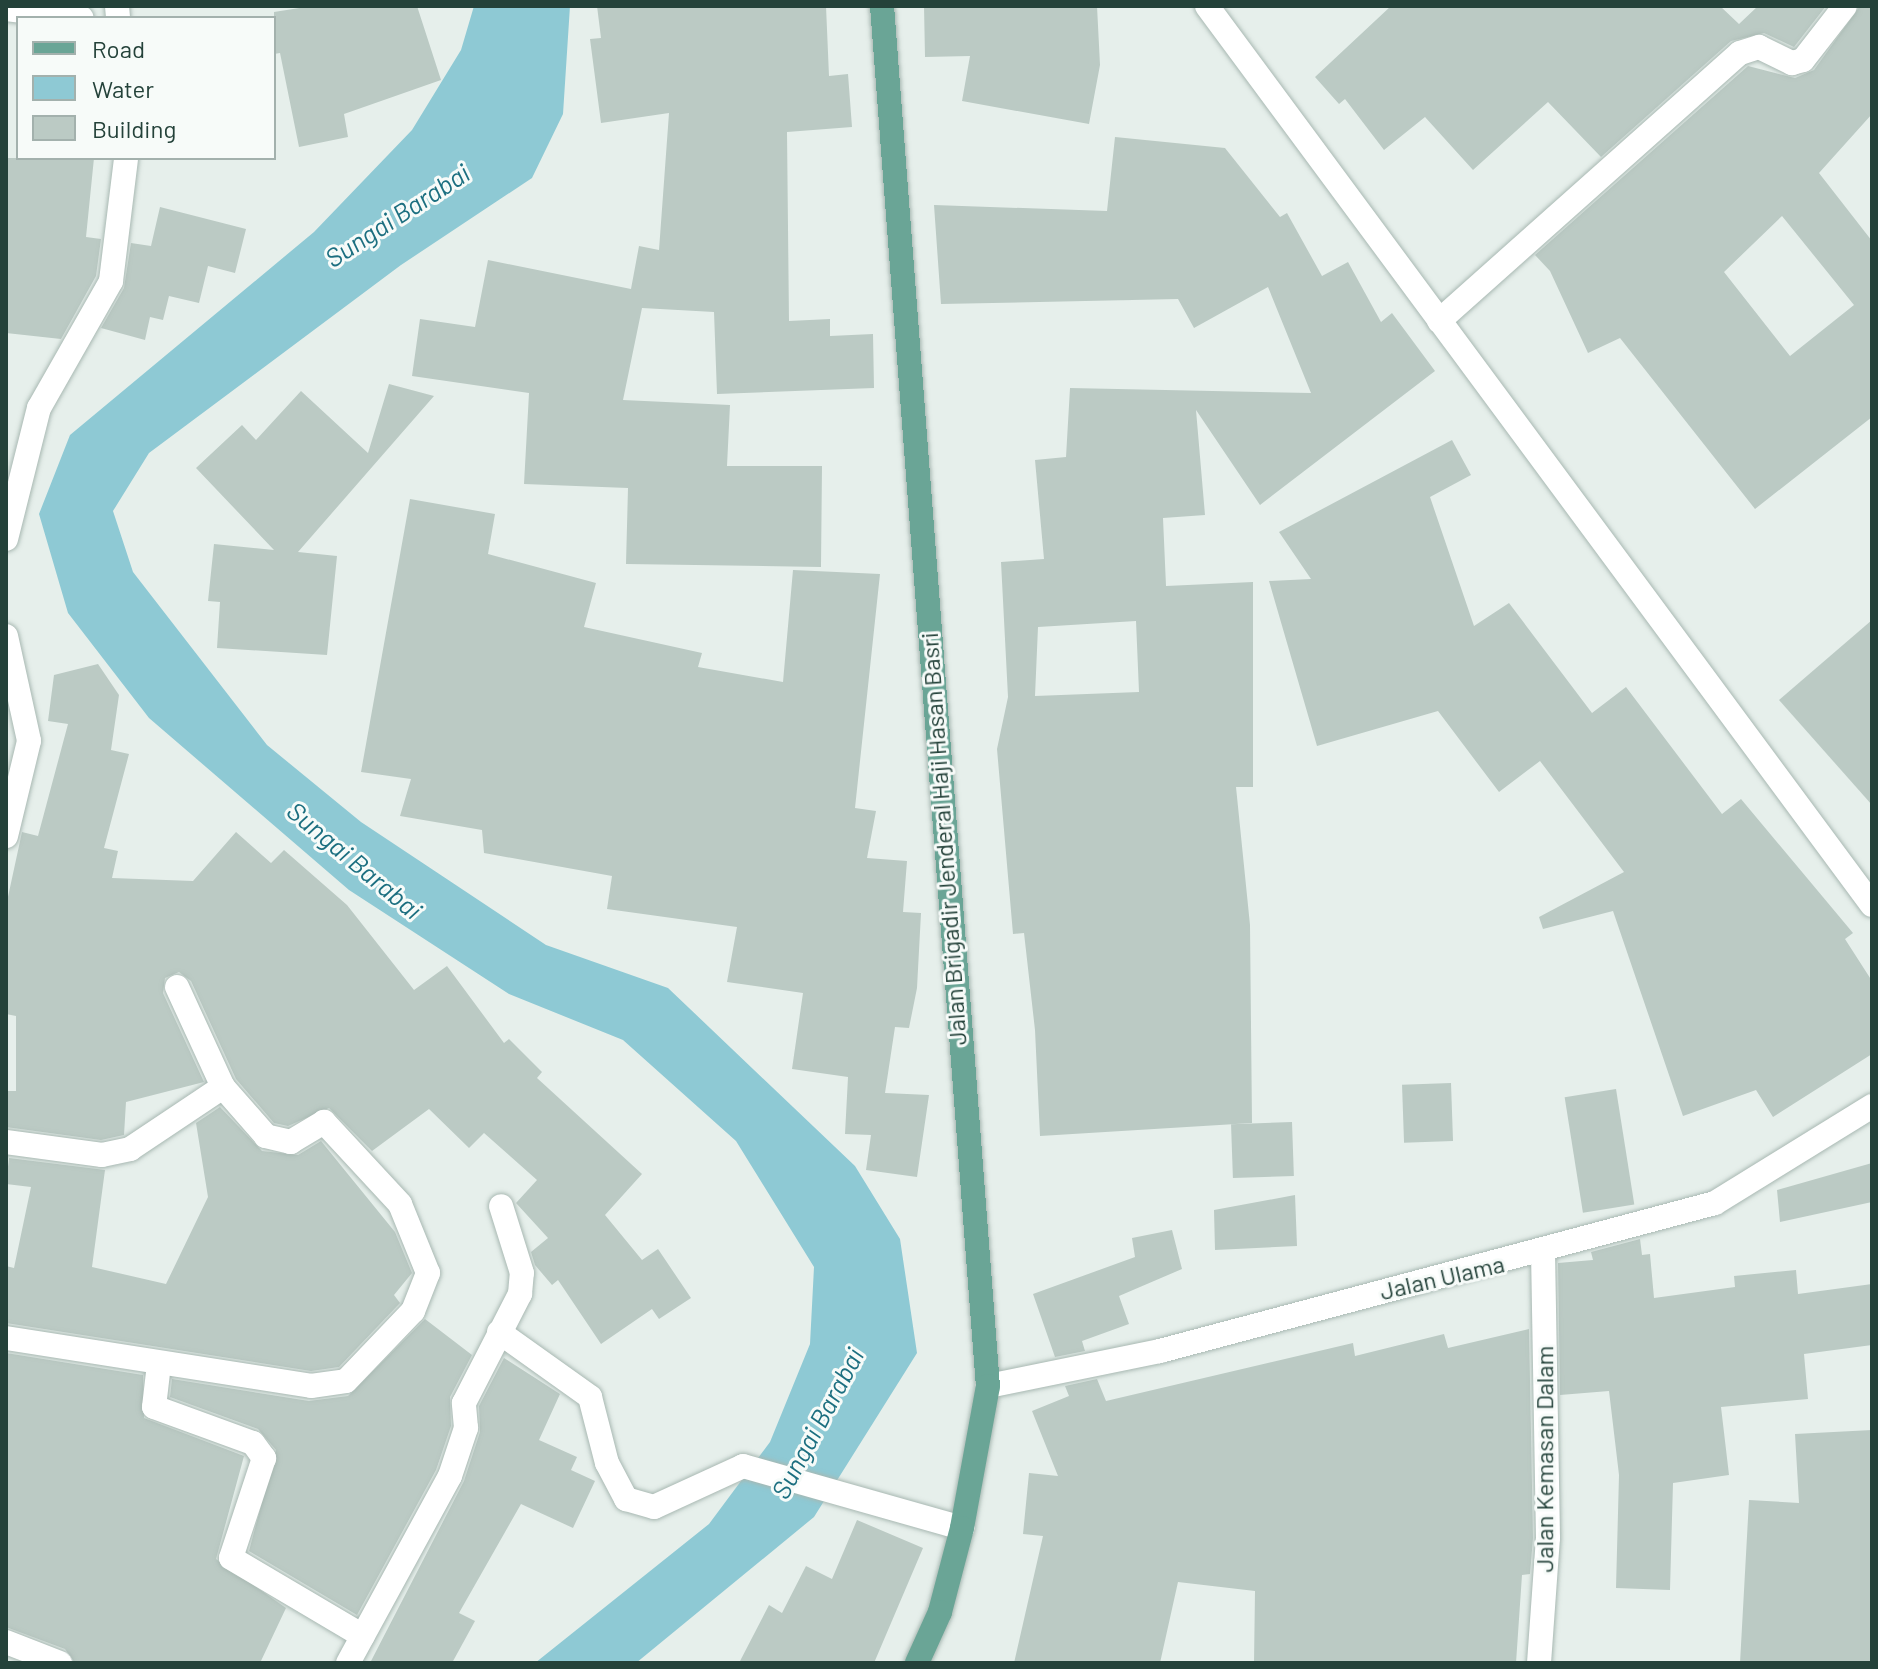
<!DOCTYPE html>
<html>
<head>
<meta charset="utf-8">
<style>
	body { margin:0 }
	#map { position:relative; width:1878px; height:1669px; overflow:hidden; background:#e6efeb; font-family:Barlow,sans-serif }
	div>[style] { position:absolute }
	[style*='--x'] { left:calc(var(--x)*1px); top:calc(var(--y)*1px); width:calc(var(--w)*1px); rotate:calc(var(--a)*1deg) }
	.water>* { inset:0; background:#8ec9d4 }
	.building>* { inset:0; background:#bbcac4; transform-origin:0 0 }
	.roads { filter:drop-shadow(0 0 2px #a8b8b2) drop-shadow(0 0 2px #a8b8b2) }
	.minor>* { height:24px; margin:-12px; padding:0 12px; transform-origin:12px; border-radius:12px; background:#fff }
	.major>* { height:24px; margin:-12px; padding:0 12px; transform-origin:12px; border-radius:12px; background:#6aa596 }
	span { translate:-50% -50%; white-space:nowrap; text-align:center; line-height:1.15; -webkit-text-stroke:6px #f7fbf9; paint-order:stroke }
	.street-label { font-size:24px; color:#24423a }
	.water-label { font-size:26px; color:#1c6f80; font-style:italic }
	.frame { position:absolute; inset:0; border:8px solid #24423a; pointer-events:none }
	.legend { position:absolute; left:16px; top:16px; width:260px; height:144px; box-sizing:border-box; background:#f7fbf9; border:2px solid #a3b1ad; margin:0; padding:10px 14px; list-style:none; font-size:24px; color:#24423a }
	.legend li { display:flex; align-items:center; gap:16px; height:40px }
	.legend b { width:40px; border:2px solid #a3b1ad }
</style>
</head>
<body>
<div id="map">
	<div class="water">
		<i style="clip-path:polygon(474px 6px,570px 6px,563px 114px,532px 178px,401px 265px,149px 453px,113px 511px,133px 572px,267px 745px,361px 822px,546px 945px,668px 988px,855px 1166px,900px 1239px,917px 1353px,814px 1517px,636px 1663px,535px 1663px,709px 1524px,770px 1442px,810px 1344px,814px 1267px,736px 1141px,623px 1040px,509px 994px,349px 890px,149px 718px,68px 613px,39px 514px,70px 435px,314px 232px,412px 130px,461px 50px)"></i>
	</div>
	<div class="building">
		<i style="clip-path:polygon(312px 6px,417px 6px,441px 80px,344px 114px,348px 137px,299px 147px,280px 53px,274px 54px,274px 12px)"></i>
		<i style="clip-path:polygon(597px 6px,826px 6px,829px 76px,848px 74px,852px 127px,787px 132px,789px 321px,830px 319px,830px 336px,873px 334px,874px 388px,717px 394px,714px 312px,642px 308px,623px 400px,730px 405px,727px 466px,822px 466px,821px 567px,626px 564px,628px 488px,524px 484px,529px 393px,412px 376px,420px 319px,475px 327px,488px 260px,631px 289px,639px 246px,659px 250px,669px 113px,601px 123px,590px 39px,601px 38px)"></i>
		<i style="clip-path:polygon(924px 6px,1097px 6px,1100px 65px,1089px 124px,962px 101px,970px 56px,925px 57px)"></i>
		<i style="clip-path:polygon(1391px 6px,1720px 6px,1739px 24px,1758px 6px,1826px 6px,1794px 47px,1764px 33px,1731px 41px,1601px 157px,1548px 102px,1473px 170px,1425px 117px,1384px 150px,1345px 99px,1339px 104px,1315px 77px)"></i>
		<i style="clip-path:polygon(evenodd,1860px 6px,1872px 6px,1872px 114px,1819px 173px,1872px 241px,1872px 417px,1755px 509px,1620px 338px,1588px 353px,1550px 271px,1535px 255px,1748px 66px,1795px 78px,1814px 70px,1860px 6px,1782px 216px,1854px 305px,1790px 356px,1724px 272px,1782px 216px)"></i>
		<i style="clip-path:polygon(evenodd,1115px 137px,1225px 148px,1280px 217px,1287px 213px,1322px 276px,1348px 262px,1381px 322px,1392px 313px,1435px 371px,1260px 505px,1196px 410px,1205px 515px,1163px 518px,1166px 586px,1253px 582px,1253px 787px,1236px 787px,1250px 925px,1252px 1123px,1040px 1136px,1035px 1030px,1024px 933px,1013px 934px,997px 749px,1008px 697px,1001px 562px,1044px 559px,1035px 460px,1066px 457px,1070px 388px,1311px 393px,1268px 287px,1194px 328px,1178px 299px,941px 304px,934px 205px,1107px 211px,1115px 137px,1136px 621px,1139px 692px,1035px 696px,1038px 627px,1136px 621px)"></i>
		<i style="clip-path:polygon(6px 158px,94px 158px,86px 237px,101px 239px,96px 276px,61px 339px,6px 333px)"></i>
		<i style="clip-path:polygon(160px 207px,246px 229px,235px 273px,208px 266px,199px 303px,169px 296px,163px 320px,150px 317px,145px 340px,101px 328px,124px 288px,131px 243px,151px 246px)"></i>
		<i style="clip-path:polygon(389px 384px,434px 396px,298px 552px,337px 556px,327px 655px,217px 648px,220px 602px,208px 601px,214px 544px,274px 550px,196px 468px,242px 425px,256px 440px,301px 391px,368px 453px)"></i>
		<i style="clip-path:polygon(1452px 440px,1471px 475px,1430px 497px,1474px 626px,1509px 603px,1592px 713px,1626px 687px,1722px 814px,1741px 799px,1853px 933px,1845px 939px,1872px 981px,1872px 1054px,1773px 1117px,1756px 1090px,1683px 1116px,1613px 911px,1543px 929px,1539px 917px,1624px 872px,1540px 761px,1499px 792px,1438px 711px,1317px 746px,1269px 581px,1311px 579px,1279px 532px)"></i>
		<i style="clip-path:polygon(410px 499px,495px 514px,488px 554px,596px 583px,584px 627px,702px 653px,698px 667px,783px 682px,793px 570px,880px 574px,855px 808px,876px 811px,867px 858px,907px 861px,903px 912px,921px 913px,917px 988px,909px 1028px,895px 1027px,885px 1093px,929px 1095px,917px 1177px,866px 1170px,871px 1135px,845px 1134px,848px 1077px,792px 1069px,803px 993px,727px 982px,737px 927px,607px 909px,612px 876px,484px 853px,482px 830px,400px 816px,411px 779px,361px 772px)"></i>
		<i style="clip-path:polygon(1872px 620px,1872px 805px,1779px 700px)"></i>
		<i style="clip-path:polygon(98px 664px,119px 695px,111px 750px,129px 754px,104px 848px,118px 851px,112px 878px,193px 881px,236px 832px,271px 863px,284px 850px,347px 905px,414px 990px,447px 966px,504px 1043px,509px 1039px,542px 1072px,537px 1078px,642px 1174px,605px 1215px,642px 1260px,658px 1249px,691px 1298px,659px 1319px,652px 1309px,601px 1344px,558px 1280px,552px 1285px,535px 1265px,531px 1252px,548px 1238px,516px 1203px,537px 1180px,484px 1133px,469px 1148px,429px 1109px,372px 1151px,329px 1108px,288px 1126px,274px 1123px,236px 1079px,191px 981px,179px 972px,165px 978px,163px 993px,204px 1082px,126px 1102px,124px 1135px,101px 1140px,6px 1127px,6px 1091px,16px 1091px,16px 1016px,6px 1014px,6px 906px,22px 832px,38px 836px,68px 724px,48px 721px,54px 675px)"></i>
		<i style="left:1451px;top:1083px;width:58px;height:49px;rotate:88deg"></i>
		<i style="left:1616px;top:1089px;width:117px;height:52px;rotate:81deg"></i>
		<i style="clip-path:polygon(220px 1107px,262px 1151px,298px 1155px,321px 1141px,395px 1232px,412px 1273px,394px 1295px,400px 1303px,339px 1367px,311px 1371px,6px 1323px,6px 1266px,14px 1268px,31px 1187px,6px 1184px,9px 1158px,105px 1170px,92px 1267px,166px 1284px,208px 1197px,196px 1123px)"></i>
		<i style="left:1292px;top:1122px;width:54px;height:61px;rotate:88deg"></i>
		<i style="clip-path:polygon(1872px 1163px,1872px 1202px,1780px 1222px,1777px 1190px)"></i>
		<i style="clip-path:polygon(1295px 1195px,1297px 1246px,1215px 1250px,1214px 1210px)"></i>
		<i style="clip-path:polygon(1172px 1230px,1182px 1269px,1119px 1296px,1129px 1324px,1082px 1341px,1085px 1351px,1055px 1357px,1033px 1294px,1135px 1257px,1132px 1238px)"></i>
		<i style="clip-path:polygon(1640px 1239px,1642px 1255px,1650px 1254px,1654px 1298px,1735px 1287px,1734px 1276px,1796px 1270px,1798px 1294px,1872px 1284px,1872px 1345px,1804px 1354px,1808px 1399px,1721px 1407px,1729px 1475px,1673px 1483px,1670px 1590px,1616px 1588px,1619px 1475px,1609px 1391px,1560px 1395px,1558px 1263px,1593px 1260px,1591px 1252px)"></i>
		<i style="clip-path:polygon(425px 1319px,472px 1355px,450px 1397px,451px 1426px,436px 1470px,357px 1615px,249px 1551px,276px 1450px,258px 1429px,170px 1397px,172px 1379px,309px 1401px,348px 1396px)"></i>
		<i style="clip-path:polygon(1529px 1329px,1533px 1538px,1530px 1574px,1522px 1575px,1516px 1663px,1254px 1663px,1255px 1591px,1178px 1582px,1160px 1663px,1014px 1663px,1043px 1536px,1023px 1534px,1029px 1473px,1058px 1476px,1032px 1411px,1069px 1396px,1065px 1386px,1097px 1379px,1106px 1401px,1353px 1343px,1355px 1356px,1444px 1334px,1448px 1348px)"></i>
		<i style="clip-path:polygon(6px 1353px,143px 1375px,144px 1418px,244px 1456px,216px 1559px,286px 1608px,260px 1663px,75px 1663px,65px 1649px,6px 1627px)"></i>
		<i style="clip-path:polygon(504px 1358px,560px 1394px,539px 1440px,577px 1457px,571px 1470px,595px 1481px,573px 1528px,521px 1504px,459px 1613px,475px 1621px,452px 1663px,370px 1663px,464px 1481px,480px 1432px,479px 1406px)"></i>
		<i style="clip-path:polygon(1872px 1430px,1872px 1663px,1740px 1663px,1749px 1500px,1799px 1503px,1795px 1434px)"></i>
		<i style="clip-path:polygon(857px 1520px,923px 1548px,874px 1663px,739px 1663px,769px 1605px,782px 1613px,806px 1566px,832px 1579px)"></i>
	</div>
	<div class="roads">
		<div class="minor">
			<i style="--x:117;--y:6;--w:12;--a:85"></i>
			<i style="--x:1207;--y:6;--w:1118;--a:53.51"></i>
			<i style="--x:6;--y:9;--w:76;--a:6.8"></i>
			<i style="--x:1439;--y:321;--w:403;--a:-41.7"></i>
			<i style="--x:1740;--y:53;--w:20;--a:-18"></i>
			<i style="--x:1759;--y:47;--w:37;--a:26"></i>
			<i style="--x:1792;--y:63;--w:11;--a:-15"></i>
			<i style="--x:1803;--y:60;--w:68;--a:-52.1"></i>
			<i style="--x:6;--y:539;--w:135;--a:-75.9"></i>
			<i style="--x:39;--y:408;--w:146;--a:-60.4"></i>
			<i style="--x:111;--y:281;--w:124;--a:-83"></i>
			<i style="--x:6;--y:636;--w:107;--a:77.6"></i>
			<i style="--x:29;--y:741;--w:98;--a:103.6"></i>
			<i style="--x:6;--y:1142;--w:97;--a:7.7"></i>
			<i style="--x:102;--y:1155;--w:29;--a:-12"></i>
			<i style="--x:130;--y:1149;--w:112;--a:-33.7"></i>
			<i style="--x:499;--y:1332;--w:112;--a:35.5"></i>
			<i style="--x:590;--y:1397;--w:68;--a:75.6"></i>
			<i style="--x:607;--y:1463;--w:41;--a:62.2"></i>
			<i style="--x:626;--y:1499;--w:29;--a:16"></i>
			<i style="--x:654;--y:1507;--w:98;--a:-24.7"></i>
			<i style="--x:743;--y:1466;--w:228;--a:15.8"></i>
			<i style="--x:6;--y:1338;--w:309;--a:8.9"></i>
			<i style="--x:311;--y:1386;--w:35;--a:-8"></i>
			<i style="--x:346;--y:1381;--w:97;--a:-46.3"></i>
			<i style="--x:413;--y:1311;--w:41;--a:-68.5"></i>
			<i style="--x:428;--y:1273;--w:74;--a:-112.1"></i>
			<i style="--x:400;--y:1204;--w:112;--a:-132.8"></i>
			<i style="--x:324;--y:1122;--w:39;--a:149"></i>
			<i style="--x:291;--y:1142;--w:26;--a:-167"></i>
			<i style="--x:266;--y:1136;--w:65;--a:-131.3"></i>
			<i style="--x:223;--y:1087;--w:110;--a:-114.7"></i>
			<i style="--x:159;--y:1364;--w:43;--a:96.6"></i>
			<i style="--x:154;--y:1407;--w:105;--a:20"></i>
			<i style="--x:253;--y:1443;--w:19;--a:54"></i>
			<i style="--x:264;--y:1458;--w:105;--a:108.3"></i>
			<i style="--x:231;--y:1558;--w:153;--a:30.6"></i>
			<i style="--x:988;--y:1386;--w:176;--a:-11.5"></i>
			<i style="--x:1160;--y:1351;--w:574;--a:-14.93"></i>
			<i style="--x:1715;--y:1203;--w:185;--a:-31.7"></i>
			<i style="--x:6;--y:1642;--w:58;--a:21.3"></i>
			<i style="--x:348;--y:1663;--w:213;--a:-61.4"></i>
			<i style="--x:450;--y:1476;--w:51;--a:-71.6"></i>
			<i style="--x:466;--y:1428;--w:25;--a:-95"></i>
			<i style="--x:464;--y:1403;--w:123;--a:-62.8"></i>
			<i style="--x:520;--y:1294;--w:21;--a:-85"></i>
			<i style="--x:522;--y:1273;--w:70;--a:-107.4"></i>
			<i style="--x:1539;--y:1663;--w:125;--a:-85.9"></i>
			<i style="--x:1548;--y:1538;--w:284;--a:-91"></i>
		</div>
		<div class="major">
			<i style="--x:882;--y:6;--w:1384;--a:85.61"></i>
			<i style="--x:988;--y:1386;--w:144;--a:100.4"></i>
			<i style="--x:962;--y:1528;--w:87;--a:104.7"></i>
			<i style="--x:940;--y:1612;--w:56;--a:114.3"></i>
		</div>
	</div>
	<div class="street-label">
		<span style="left:943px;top:839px;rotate:-94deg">Jalan Brigadir Jenderal Haji Hasan Basri</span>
		<span style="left:1442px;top:1277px;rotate:-13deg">Jalan Ulama</span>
		<span style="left:1544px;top:1459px;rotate:-90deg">Jalan Kemasan Dalam</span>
	</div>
	<div class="water-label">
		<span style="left:397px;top:215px;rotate:-33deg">Sungai Barabai</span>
		<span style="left:355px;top:860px;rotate:40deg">Sungai Barabai</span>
		<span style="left:817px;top:1423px;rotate:-62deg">Sungai Barabai</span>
	</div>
	<div class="frame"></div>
	<ul class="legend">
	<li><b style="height:10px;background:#6aa596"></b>Road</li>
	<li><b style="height:22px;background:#8ec9d4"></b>Water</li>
	<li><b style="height:22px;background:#bbcac4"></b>Building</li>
	</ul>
</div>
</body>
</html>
